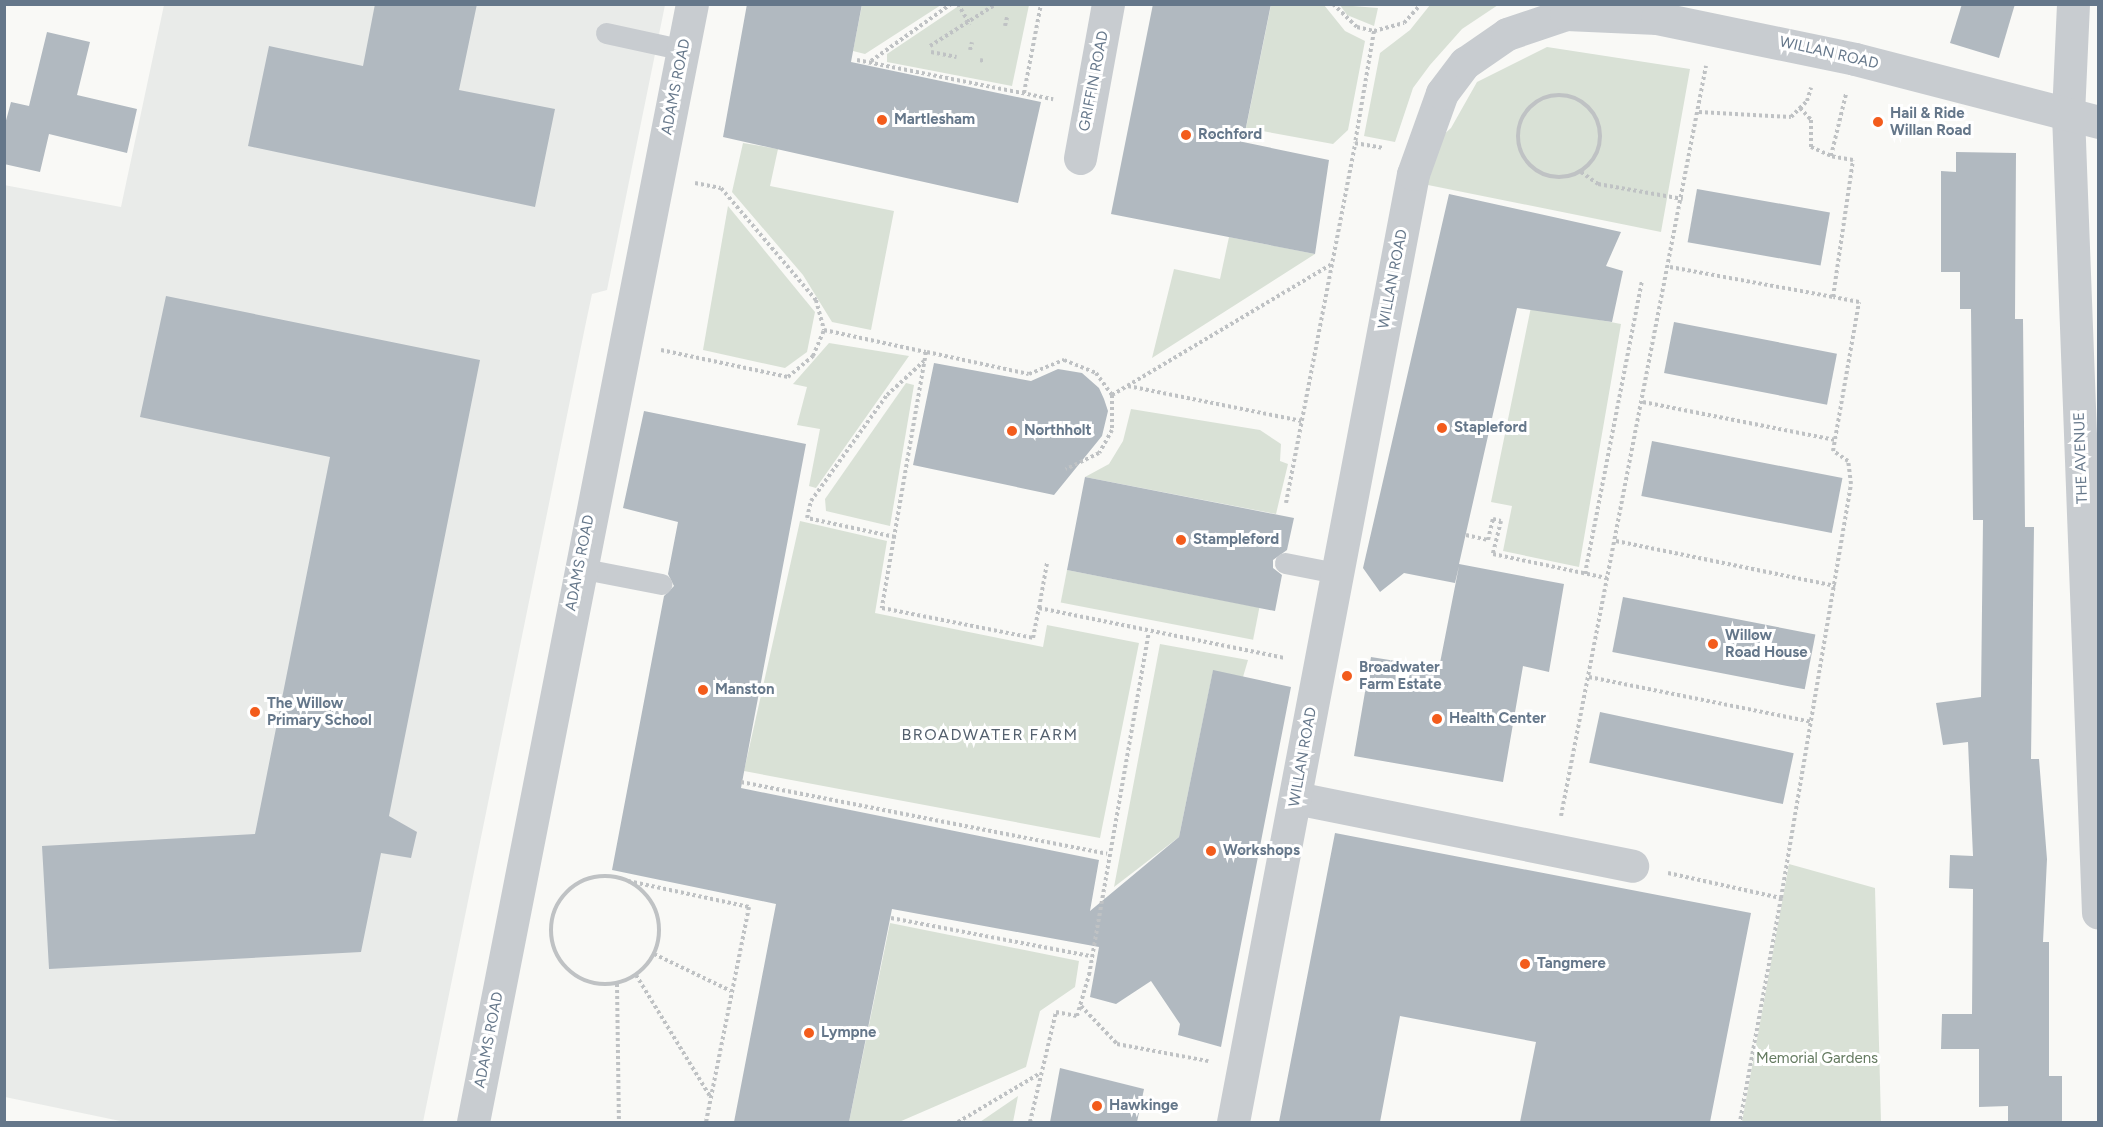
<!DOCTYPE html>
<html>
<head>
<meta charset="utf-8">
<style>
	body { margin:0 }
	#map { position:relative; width:2103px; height:1127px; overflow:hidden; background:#f9f9f6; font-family:Figtree,sans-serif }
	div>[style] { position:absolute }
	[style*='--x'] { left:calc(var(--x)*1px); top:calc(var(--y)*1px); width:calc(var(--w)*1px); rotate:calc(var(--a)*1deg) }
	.built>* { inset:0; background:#e9ebe9 }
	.green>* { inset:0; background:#d9e1d6; transform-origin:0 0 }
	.building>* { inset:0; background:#b1b9c0; transform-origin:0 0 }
	.path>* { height:4px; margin-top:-2px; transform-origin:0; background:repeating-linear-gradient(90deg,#bfc2c4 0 3px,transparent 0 6px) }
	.path>.ring { margin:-2px; padding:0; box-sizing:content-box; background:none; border:4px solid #bfc2c4; border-radius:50% }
	.lane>* { height:21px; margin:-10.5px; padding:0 10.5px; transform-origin:10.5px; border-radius:10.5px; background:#c8ccd0 }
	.street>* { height:33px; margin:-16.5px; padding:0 16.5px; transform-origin:16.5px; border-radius:16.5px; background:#c8ccd0 }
	.dots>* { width:16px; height:16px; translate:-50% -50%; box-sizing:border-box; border:3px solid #fff; border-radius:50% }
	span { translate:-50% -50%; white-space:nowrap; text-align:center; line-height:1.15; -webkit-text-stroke:6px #fff; paint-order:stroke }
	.street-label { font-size:15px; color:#65778a }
	.poi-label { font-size:15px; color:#65778a; font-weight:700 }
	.left { translate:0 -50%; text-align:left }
	.park-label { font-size:15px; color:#647a60 }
	.neighbourhood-label { font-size:16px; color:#54606e; letter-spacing:1.5px }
	.frame { position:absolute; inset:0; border:6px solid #65778a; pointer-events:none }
</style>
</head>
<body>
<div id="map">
	<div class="built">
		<i style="clip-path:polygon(164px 5px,665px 5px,607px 290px,592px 294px,585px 327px,423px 1122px,125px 1122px,5px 1097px,4px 185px,121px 207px)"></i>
	</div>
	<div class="green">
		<i style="clip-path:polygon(862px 5px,862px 4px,941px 5px,865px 54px,853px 51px)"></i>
		<i style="clip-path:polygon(960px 5px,1029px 5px,1012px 86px,887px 62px,887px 54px)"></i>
		<i style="clip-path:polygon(1271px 5px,1324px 5px,1345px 31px,1365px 41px,1348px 130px,1333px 144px,1246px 128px)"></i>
		<i style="clip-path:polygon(1340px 5px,1378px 8px,1374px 26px,1347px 15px)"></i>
		<i style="clip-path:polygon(1430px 5px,1498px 5px,1462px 29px,1430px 65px,1413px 88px,1395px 142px,1364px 136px,1380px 53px,1410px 30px)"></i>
		<i style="clip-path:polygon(1547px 47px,1690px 69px,1661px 232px,1423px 184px,1431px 146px,1451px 128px,1477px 82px)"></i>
		<i style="clip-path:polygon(743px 143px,778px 149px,770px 186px,894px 211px,871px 330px,832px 322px,803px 275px,732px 192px)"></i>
		<i style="clip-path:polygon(728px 206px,815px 312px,807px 352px,785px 368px,703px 350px)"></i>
		<i style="clip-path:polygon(1229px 237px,1315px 254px,1152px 358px,1174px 269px,1220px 279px)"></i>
		<i style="clip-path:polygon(1531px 307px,1621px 324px,1579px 567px,1503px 551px,1512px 506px,1491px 502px)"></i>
		<i style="clip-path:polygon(829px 343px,909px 356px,816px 488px,809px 486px,820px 429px,797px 425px,807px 387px,793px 384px)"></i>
		<i style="clip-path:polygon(906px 383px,914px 385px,890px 526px,826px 511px,825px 499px)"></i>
		<i style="clip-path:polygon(1131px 409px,1260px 430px,1281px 444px,1280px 461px,1288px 464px,1276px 514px,1085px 477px,1109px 464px,1123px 441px)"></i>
		<i style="clip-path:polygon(800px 521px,887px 541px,875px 613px,1043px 647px,1047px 625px,1139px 643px,1100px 838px,744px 771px)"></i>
		<i style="left:1067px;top:570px;width:196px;height:33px;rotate:11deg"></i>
		<i style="clip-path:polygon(1160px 644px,1248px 660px,1243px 677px,1213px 671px,1179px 837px,1114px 887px)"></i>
		<i style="clip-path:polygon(1789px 864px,1875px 888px,1881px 1122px,1742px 1122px)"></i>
		<i style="clip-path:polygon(890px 923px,1079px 961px,1075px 987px,1040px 1011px,1026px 1067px,899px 1122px,849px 1122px)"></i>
		<i style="clip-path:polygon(1018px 1096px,1013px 1122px,980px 1122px)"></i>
	</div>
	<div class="building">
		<i style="clip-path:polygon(375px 4px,477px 4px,459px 90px,555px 109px,535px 207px,248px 146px,269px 46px,363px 66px)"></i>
		<i style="clip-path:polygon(747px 4px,862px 4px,851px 62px,1041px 102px,1018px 203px,723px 137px)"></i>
		<i style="clip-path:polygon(1153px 4px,1271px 4px,1243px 142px,1329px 160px,1315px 254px,1111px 214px)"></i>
		<i style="clip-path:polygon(1962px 4px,2015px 4px,1999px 58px,1950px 43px)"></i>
		<i style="clip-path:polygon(47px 32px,90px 42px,77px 95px,137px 109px,127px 153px,49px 134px,40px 172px,4px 164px,4px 128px,11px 102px,29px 106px)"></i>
		<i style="clip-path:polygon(1956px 152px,2016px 153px,2015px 319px,2023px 319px,2025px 527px,2034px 527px,2031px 759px,2039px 759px,2047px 859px,2043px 942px,2049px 942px,2049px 1076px,2062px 1076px,2062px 1122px,2008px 1122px,2008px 1106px,1979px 1107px,1979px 1049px,1941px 1049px,1942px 1014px,1972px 1014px,1973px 889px,1949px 888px,1950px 855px,1973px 856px,1968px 742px,1943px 745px,1936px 703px,1981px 697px,1983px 520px,1973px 520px,1971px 309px,1960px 309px,1960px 272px,1941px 272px,1941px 171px,1956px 172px)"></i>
		<i style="left:1697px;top:189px;width:135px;height:54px;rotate:10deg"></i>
		<i style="clip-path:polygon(1449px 194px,1621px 232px,1606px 266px,1623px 271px,1612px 322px,1517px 308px,1459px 564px,1564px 584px,1549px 672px,1523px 666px,1503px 782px,1354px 756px,1371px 657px,1439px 668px,1459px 566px,1455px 583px,1404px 573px,1380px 592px,1363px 568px)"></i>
		<i style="clip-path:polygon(166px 296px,480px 360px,389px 816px,417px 832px,411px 858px,381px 853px,361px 952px,49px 969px,42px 846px,255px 834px,330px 457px,140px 417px)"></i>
		<i style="left:1674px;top:322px;width:166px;height:52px;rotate:11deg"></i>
		<i style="clip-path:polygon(934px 363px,1031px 381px,1058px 369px,1082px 373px,1099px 388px,1104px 399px,1108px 411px,1102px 436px,1054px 495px,913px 465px)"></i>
		<i style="clip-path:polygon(644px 411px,806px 444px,741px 788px,1099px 860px,1090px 911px,1179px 837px,1213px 670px,1291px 687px,1221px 1047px,1178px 1035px,1180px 1024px,1151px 981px,1116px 1004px,1090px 997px,1099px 947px,892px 909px,849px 1122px,734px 1122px,776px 904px,612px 870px,664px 596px,674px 586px,668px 574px,678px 522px,623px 508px)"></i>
		<i style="left:1652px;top:441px;width:194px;height:56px;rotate:11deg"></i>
		<i style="clip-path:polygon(1085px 477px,1294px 518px,1287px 550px,1273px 560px,1273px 568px,1282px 575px,1275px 611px,1067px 570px)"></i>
		<i style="left:1623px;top:597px;width:196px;height:56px;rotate:11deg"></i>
		<i style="left:1600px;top:712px;width:198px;height:52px;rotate:12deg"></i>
		<i style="clip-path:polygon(1335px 833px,1751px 913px,1710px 1122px,1520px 1122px,1536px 1042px,1400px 1016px,1380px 1122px,1279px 1122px)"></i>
		<i style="clip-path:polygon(1060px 1068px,1144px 1089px,1137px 1122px,1050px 1122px)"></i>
	</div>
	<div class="path">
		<i style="--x:958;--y:4;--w:24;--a:60"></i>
		<i style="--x:1333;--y:4;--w:33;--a:44"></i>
		<i style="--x:1357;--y:27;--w:17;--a:13"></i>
		<i style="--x:1374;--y:31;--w:31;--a:-15"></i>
		<i style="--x:1404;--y:23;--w:25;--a:-48"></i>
		<i style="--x:1005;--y:26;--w:9;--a:-77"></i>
		<i style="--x:1374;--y:31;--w:114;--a:99.6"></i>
		<i style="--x:1355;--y:143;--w:29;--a:10"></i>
		<i style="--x:930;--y:46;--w:75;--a:-32.4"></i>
		<i style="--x:970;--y:50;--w:8;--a:-76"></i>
		<i style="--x:931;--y:52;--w:26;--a:11"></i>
		<i style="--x:857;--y:60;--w:200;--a:11.3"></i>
		<i style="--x:980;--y:60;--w:4;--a:14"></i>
		<i style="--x:871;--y:61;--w:98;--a:-35.5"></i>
		<i style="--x:1024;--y:93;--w:91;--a:-79.2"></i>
		<i class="ring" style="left:1518px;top:95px;width:78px;height:78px"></i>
		<i style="--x:1800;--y:108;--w:16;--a:47"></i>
		<i style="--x:1811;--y:120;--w:27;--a:90"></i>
		<i style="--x:1811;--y:147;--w:22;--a:24"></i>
		<i style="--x:1699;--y:112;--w:92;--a:3.1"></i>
		<i style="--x:1791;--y:117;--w:23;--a:-45"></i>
		<i style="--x:1807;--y:101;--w:14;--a:-73"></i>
		<i style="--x:1581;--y:172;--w:21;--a:35"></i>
		<i style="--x:1598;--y:184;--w:86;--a:10"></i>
		<i style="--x:695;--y:183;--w:26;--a:11"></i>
		<i style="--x:721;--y:188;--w:147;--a:49.7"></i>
		<i style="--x:816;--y:300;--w:31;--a:75"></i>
		<i style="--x:824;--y:330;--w:104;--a:12.2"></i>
		<i style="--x:926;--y:352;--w:260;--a:99.8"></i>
		<i style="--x:882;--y:608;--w:154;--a:11.2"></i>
		<i style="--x:1033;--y:638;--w:31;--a:-79"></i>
		<i style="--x:1039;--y:608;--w:250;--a:11.5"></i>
		<i style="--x:1670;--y:267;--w:166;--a:10.4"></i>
		<i style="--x:661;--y:350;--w:130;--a:12"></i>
		<i style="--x:788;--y:377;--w:33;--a:-40"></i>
		<i style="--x:813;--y:356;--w:28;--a:-67"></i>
		<i style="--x:927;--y:352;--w:104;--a:12.2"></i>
		<i style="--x:1029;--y:374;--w:38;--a:-22"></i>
		<i style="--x:1064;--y:360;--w:35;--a:22"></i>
		<i style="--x:1096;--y:373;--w:27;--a:54"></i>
		<i style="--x:1112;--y:395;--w:35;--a:90"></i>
		<i style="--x:1112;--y:430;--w:26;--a:119"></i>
		<i style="--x:1099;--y:453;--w:37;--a:154"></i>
		<i style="--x:1128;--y:386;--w:177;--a:11.4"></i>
		<i style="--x:1112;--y:395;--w:256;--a:-30.8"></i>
		<i style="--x:1643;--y:402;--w:196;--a:11.2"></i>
		<i style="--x:1286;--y:503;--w:367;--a:-79.1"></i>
		<i style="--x:1466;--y:535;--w:23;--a:13"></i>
		<i style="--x:1488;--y:540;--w:22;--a:-77"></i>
		<i style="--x:1493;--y:519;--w:8;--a:14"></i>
		<i style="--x:1501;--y:521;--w:34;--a:104"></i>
		<i style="--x:1493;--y:554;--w:116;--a:11.9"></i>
		<i style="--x:895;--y:537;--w:90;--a:-167.8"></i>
		<i style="--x:807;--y:518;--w:17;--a:-77"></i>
		<i style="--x:811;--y:501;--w:130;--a:-54.4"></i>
		<i style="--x:887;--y:395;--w:50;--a:-42.6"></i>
		<i style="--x:1616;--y:541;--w:224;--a:11.6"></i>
		<i style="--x:1585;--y:574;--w:298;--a:-79"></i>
		<i style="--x:1039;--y:608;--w:46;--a:-79.9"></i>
		<i style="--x:1589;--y:677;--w:227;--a:11.4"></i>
		<i style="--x:741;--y:782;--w:373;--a:11.1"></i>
		<i style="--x:1561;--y:816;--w:764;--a:-79.06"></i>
		<i style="--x:1668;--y:873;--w:116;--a:12.5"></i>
		<i style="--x:1781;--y:898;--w:228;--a:100.4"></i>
		<i class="ring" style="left:551px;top:876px;width:104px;height:104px"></i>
		<i style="--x:628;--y:881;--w:124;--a:12.1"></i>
		<i style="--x:749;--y:907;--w:219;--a:101.3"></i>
		<i style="--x:1781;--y:898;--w:420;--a:-80.4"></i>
		<i style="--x:1851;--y:484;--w:23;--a:-97"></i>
		<i style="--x:1848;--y:461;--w:18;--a:-146"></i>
		<i style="--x:1833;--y:451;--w:151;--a:-80.1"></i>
		<i style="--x:1859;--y:302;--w:26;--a:-169"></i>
		<i style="--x:1833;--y:297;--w:138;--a:-81.7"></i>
		<i style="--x:1853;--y:160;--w:22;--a:-170"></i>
		<i style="--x:1831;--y:156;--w:64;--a:-76.4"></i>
		<i style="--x:891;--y:918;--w:204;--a:10.8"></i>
		<i style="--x:654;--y:954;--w:85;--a:25.7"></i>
		<i style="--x:636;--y:975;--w:142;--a:58.6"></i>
		<i style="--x:617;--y:984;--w:138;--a:89.2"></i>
		<i style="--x:1081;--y:1006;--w:52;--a:46.5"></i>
		<i style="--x:1117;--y:1044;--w:93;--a:10.6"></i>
		<i style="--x:958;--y:1122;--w:94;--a:-30.7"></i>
		<i style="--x:1030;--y:1122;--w:113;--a:-76.7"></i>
		<i style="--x:1056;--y:1012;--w:21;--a:11"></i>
		<i style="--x:1077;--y:1016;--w:43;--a:-73.7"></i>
		<i style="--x:1089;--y:975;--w:348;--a:-80.1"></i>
	</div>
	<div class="lane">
		<i style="--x:606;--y:33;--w:80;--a:12.3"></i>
		<i style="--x:1285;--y:563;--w:52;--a:11.1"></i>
		<i style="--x:579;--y:568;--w:84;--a:11"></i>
	</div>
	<div class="street">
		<i style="--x:2073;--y:4;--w:110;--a:92.6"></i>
		<i style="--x:2068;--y:114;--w:799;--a:87.85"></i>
		<i style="--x:1080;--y:158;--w:157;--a:-79.7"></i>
		<i style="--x:1296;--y:798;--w:343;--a:11.4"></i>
		<i style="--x:473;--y:1122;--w:1139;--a:-78.92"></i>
		<i style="--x:1233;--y:1122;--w:965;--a:-79.25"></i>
		<i style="--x:1413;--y:174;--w:86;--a:-70.3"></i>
		<i style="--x:1442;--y:93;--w:38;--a:-53"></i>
		<i style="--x:1465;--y:63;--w:51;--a:-34.6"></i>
		<i style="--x:1507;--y:34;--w:62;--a:-18.7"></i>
		<i style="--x:1566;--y:14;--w:91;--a:2.5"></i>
		<i style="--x:1657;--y:18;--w:202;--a:11.7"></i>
		<i style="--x:1855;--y:59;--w:251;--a:14.5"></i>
	</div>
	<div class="dots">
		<i style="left:882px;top:120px;background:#f35c1c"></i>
		<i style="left:1878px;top:122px;background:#f35c1c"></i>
		<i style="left:1186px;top:135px;background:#f35c1c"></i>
		<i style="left:1442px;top:428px;background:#f35c1c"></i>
		<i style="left:1012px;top:431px;background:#f35c1c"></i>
		<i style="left:1181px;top:540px;background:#f35c1c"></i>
		<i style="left:1713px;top:644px;background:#f35c1c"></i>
		<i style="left:1347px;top:676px;background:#f35c1c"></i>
		<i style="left:703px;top:690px;background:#f35c1c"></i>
		<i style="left:255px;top:712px;background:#f35c1c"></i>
		<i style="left:1437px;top:719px;background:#f35c1c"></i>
		<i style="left:1211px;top:851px;background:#f35c1c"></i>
		<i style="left:1525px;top:964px;background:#f35c1c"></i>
		<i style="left:809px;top:1033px;background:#f35c1c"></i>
		<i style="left:1097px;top:1106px;background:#f35c1c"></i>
	</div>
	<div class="street-label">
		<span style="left:1829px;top:53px;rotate:13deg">WILLAN ROAD</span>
		<span style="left:1094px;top:81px;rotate:-79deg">GRIFFIN ROAD</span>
		<span style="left:676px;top:87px;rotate:-79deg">ADAMS ROAD</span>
		<span style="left:1393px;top:279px;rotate:-79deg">WILLAN ROAD</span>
		<span style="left:2081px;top:458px;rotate:-92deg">THE AVENUE</span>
		<span style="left:580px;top:563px;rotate:-79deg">ADAMS ROAD</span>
		<span style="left:1303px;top:757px;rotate:-80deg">WILLAN ROAD</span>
		<span style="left:489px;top:1040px;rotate:-79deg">ADAMS ROAD</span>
	</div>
	<div class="poi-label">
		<span class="left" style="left:1890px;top:122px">Hail &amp; Ride<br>Willan Road</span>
		<span class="left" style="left:894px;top:120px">Martlesham</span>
		<span class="left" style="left:1198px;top:135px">Rochford</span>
		<span class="left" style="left:1454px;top:428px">Stapleford</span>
		<span class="left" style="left:1024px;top:431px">Northholt</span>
		<span class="left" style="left:1193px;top:540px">Stampleford</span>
		<span class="left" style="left:1725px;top:644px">Willow<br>Road House</span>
		<span class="left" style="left:1359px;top:676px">Broadwater<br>Farm Estate</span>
		<span class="left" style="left:715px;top:690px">Manston</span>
		<span class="left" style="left:267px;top:712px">The Willow<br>Primary School</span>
		<span class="left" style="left:1449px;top:719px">Health Center</span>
		<span class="left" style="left:1223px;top:851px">Workshops</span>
		<span class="left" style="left:1537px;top:964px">Tangmere</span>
		<span class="left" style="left:821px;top:1033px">Lympne</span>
		<span class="left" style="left:1109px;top:1106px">Hawkinge</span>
	</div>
	<div class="park-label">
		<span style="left:1817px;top:1059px">Memorial Gardens</span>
	</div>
	<div class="neighbourhood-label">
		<span style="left:990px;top:735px">BROADWATER FARM</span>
	</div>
	<div class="frame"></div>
</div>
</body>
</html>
